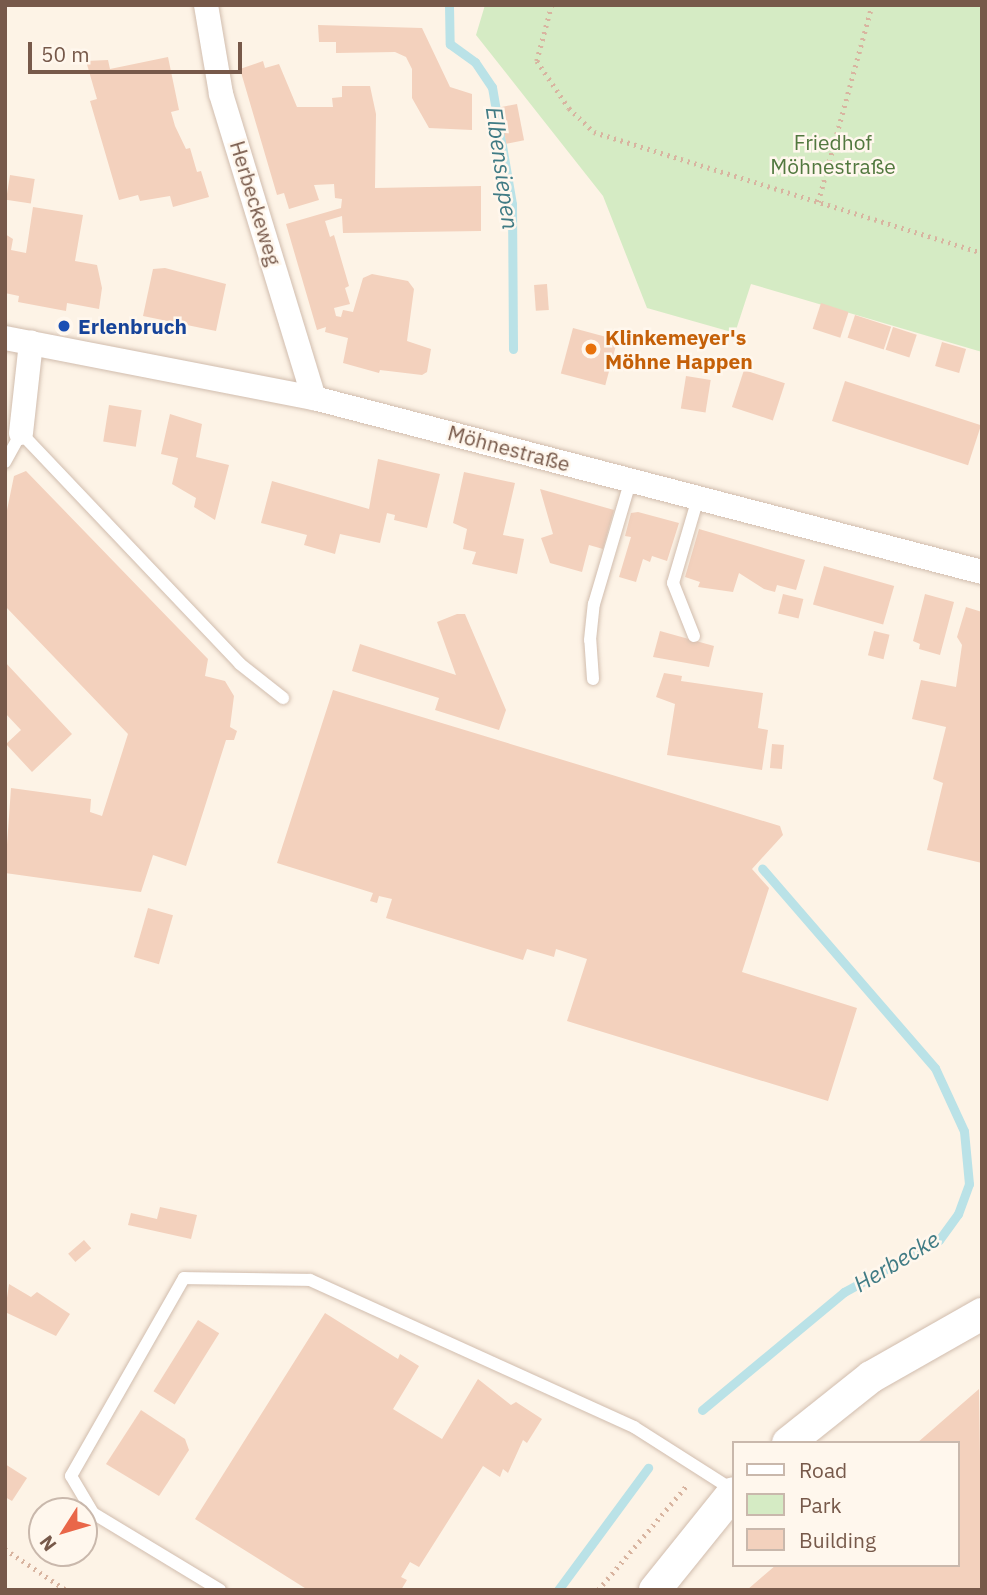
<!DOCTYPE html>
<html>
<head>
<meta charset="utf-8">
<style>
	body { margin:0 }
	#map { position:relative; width:987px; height:1595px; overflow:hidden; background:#fdf3e6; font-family:"IBM Plex Sans",sans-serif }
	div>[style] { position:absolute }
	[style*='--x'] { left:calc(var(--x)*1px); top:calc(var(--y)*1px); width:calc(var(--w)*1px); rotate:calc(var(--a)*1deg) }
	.green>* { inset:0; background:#d5ebc4 }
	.stream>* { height:9px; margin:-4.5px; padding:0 4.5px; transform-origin:4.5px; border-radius:4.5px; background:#bae2e7 }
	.building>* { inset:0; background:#f3d1bd; transform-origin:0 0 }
	.path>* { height:4.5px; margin-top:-2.25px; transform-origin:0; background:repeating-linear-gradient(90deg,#d8b4a0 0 2px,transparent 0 7px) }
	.roads { filter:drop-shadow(0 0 2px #d1bdae) drop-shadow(0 0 2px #d1bdae) }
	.service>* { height:12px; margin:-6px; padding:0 6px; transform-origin:6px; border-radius:6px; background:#fff }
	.minor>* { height:24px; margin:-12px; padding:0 12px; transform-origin:12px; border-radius:12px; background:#fff }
	.tertiary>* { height:32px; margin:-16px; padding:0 16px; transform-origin:16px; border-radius:16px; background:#fff }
	.dots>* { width:19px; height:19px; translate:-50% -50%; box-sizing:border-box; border:4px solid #fff7ed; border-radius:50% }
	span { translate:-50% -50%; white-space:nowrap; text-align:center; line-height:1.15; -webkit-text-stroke:5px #fff7ed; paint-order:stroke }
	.park-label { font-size:21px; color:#52783f }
	.street-label { font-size:21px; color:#77594a }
	.transit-label { font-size:21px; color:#164399; font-weight:700 }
	.left { translate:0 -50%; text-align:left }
	.food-label { font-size:21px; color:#c56008; font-weight:700 }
	.water-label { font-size:23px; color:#407b84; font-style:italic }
	.frame { position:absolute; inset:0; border:7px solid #77594a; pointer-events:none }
	.legend { position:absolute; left:732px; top:1441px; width:228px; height:126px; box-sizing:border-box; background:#fff7ed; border:2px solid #c9b8ac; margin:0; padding:9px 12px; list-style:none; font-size:21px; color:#77594a }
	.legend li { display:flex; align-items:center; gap:14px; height:35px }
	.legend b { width:35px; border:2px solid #c9b8ac }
	.north { position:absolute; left:28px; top:1497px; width:70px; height:70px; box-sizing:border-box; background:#fff7ed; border:2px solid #c9b8ac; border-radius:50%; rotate:233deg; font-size:19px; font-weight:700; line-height:28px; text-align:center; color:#77594a }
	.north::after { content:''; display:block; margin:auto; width:24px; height:32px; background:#e96749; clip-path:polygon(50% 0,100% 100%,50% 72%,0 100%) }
	.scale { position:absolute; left:28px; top:42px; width:214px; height:32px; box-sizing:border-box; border:4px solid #77594a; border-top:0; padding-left:9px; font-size:21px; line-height:24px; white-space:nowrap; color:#77594a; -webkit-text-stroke:5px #fff7ed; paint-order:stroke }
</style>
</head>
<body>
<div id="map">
	<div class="green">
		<i style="clip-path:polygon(485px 5px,982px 5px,982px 352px,751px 284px,735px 333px,647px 308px,603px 196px,476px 35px)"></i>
	</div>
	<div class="stream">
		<i style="--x:449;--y:5;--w:39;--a:89"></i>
		<i style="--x:450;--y:44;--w:31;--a:36"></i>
		<i style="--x:475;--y:62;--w:30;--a:56"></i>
		<i style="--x:492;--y:87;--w:119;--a:80.3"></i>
		<i style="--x:512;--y:204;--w:145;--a:89.6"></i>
		<i style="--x:702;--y:1410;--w:185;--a:-39.7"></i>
		<i style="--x:844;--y:1292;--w:108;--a:-28.7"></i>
		<i style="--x:939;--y:1240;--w:32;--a:-54"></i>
		<i style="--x:958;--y:1214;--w:32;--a:-70"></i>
		<i style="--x:969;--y:1184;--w:53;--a:-95.4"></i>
		<i style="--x:964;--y:1131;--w:69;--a:-114.7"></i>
		<i style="--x:935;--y:1068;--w:264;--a:-130.9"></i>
		<i style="--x:558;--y:1590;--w:152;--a:-53.6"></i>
	</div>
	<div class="building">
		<i style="clip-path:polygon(318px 25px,422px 28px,450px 87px,472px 94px,472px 130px,429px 128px,412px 98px,412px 69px,406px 57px,395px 52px,336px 53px,336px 42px,319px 42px)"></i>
		<i style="clip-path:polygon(168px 57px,179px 110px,171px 112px,175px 126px,186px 149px,190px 148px,197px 172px,201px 171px,209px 197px,173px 207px,170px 196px,140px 201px,138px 195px,119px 200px,90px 101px,97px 99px,86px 61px,108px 60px,110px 69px)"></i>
		<i style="clip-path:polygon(263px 61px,265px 68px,279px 64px,297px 107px,333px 107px,332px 98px,342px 97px,342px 86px,370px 86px,376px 114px,375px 188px,481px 186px,481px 231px,343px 233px,342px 216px,325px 221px,330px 237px,334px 235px,349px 286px,345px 288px,350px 304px,334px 308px,336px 316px,341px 317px,343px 310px,353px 312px,363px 278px,372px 274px,408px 281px,414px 289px,407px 341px,431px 349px,427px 372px,422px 375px,380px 370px,379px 373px,343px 363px,348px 338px,325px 332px,326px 327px,317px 330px,286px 224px,341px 208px,342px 199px,335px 198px,334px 184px,314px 185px,319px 200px,289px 209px,284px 193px,277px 195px,240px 69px)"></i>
		<i style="left:517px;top:104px;width:37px;height:18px;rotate:79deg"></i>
		<i style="left:10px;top:175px;width:25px;height:25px;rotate:9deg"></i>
		<i style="clip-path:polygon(33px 207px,83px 215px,75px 261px,97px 265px,102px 288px,99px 309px,67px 303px,66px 311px,18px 302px,19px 296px,5px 293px,5px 234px,13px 239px,11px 250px,26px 253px)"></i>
		<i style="clip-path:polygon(165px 268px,226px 284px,216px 331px,143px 316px,153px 269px)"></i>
		<i style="left:547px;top:284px;width:26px;height:13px;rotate:86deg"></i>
		<i style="left:821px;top:303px;width:29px;height:27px;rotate:18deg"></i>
		<i style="left:855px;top:315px;width:38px;height:24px;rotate:18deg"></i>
		<i style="left:893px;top:327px;width:25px;height:24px;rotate:18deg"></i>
		<i style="left:573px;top:328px;width:46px;height:47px;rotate:15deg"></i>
		<i style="left:942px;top:342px;width:25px;height:25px;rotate:16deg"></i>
		<i style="left:744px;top:370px;width:43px;height:39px;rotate:18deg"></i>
		<i style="left:686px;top:376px;width:25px;height:33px;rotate:9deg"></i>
		<i style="left:845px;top:381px;width:143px;height:42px;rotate:18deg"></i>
		<i style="left:109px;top:405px;width:33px;height:37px;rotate:9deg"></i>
		<i style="clip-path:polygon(170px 414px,202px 424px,196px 457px,229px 465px,215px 520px,194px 507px,196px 498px,172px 484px,178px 458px,161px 454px)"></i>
		<i style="clip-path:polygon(378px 459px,440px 474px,427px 528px,394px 520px,395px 515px,387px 513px,380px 543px,340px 534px,335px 554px,304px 545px,307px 535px,261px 523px,272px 481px,369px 509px)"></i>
		<i style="clip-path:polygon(26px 471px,208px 659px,205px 676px,225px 681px,234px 696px,230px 727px,237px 731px,234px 740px,226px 740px,186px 866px,153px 855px,141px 892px,5px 873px,11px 788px,91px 799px,90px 812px,102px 816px,128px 734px,5px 606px,5px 520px,14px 476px)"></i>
		<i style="clip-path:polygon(464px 472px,515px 483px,503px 535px,524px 539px,517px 574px,472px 564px,476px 552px,463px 549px,467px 529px,453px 523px)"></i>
		<i style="clip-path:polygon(540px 489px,614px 510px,603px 549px,589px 545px,582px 572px,550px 563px,541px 538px,553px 534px)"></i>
		<i style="clip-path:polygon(638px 512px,679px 523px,667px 561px,652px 556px,650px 562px,643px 559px,636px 582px,619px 577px,631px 537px,625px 536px,631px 513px)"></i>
		<i style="clip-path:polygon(699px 529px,805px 560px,796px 590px,777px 585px,775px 592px,764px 589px,739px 573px,733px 592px,698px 587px,700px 582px,685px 577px)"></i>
		<i style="left:824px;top:566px;width:73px;height:40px;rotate:16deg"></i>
		<i style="left:783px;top:594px;width:21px;height:20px;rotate:14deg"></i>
		<i style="clip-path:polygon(925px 594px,954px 602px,940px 655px,919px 649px,920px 644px,913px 641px)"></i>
		<i style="clip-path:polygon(966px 607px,982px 612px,982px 863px,927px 850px,943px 783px,933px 779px,946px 727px,912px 719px,921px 680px,956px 687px,962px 645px,957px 637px)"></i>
		<i style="clip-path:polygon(457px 614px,465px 614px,506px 710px,499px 730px,435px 710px,439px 698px,352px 671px,360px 644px,456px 675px,437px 622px)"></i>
		<i style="clip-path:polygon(660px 631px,714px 646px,709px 667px,653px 657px)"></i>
		<i style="left:874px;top:631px;width:16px;height:25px;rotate:14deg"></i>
		<i style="clip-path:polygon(5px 662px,72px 734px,32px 772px,6px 744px,21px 730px,5px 713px)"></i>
		<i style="clip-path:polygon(664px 673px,682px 676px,681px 681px,763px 693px,758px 728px,768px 730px,762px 770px,667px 755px,675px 704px,656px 697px)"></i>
		<i style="clip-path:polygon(333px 690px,780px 826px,783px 835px,752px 869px,769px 888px,742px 972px,857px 1008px,828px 1101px,567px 1021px,587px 959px,556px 949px,554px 957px,527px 949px,523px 960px,386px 918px,392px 899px,379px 896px,377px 903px,370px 901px,373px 893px,277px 863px)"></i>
		<i style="left:772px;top:744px;width:12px;height:24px;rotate:5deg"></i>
		<i style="left:148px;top:908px;width:26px;height:51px;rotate:16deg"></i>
		<i style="clip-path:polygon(160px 1207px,197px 1215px,191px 1239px,128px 1225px,131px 1213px,157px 1219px)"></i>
		<i style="left:84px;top:1240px;width:11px;height:21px;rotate:49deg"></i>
		<i style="clip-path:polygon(9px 1284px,31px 1297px,37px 1292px,70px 1314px,56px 1336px,5px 1312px)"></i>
		<i style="clip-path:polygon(325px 1313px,398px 1359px,400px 1354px,419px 1366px,393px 1409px,442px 1439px,478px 1379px,511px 1405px,516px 1402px,542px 1419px,527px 1443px,523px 1440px,508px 1473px,503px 1469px,500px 1477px,483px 1466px,419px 1567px,410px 1562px,401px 1577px,407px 1580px,401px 1590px,308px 1590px,195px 1519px)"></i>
		<i style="left:198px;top:1320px;width:25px;height:84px;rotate:32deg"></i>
		<i style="clip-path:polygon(979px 1389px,982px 1590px,747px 1590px,776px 1565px,957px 1565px,957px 1443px,917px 1443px)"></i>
		<i style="clip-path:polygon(141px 1410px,185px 1439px,189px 1450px,159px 1496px,106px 1464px)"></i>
		<i style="clip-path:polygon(5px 1464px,27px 1478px,12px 1501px,5px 1497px)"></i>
	</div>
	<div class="path">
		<i style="--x:552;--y:5;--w:58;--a:105"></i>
		<i style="--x:537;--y:61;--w:57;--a:55.8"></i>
		<i style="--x:569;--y:108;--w:35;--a:44"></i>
		<i style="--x:594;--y:132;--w:406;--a:17.3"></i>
		<i style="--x:818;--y:202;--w:204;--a:-74.7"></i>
		<i style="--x:5;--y:1549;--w:73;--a:33.9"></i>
		<i style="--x:598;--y:1590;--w:139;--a:-49.7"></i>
	</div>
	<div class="roads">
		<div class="service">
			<i style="--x:5;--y:462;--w:33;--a:-61"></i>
			<i style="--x:21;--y:433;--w:318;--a:46.5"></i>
			<i style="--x:240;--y:664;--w:55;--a:38.3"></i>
			<i style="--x:694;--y:636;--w:57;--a:-111.6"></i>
			<i style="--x:673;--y:583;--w:89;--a:-73.6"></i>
			<i style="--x:593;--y:679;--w:39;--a:-94"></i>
			<i style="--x:590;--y:640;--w:36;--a:-84"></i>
			<i style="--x:594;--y:604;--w:130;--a:-73.5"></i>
			<i style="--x:220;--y:1590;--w:149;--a:-148.8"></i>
			<i style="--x:93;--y:1513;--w:43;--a:-120.7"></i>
			<i style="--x:71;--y:1476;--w:228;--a:-60.3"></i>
			<i style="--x:184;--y:1278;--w:126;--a:0.9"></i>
			<i style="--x:310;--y:1280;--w:356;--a:24.4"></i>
			<i style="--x:634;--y:1427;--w:117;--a:32.5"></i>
		</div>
		<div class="minor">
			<i style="--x:206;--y:5;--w:90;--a:80.4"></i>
			<i style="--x:221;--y:94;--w:318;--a:73"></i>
			<i style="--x:5;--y:338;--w:315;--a:11"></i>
			<i style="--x:314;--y:398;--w:690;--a:14.6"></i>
			<i style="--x:21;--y:433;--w:91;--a:-83.7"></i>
		</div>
		<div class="tertiary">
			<i style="--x:788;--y:1443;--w:106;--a:-38.5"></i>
			<i style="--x:871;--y:1377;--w:128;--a:-29.6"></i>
			<i style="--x:655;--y:1590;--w:124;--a:-51.2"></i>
		</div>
	</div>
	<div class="dots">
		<i style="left:64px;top:326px;background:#1a4fb4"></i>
		<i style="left:591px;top:349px;background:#e8710a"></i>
	</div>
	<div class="park-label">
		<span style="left:833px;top:154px">Friedhof<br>Möhnestraße</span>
	</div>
	<div class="street-label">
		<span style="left:256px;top:203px;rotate:73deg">Herbeckeweg</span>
		<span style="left:509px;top:448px;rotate:15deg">Möhnestraße</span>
	</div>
	<div class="transit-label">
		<span class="left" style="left:78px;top:326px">Erlenbruch</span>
	</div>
	<div class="food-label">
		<span class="left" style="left:605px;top:349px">Klinkemeyer's<br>Möhne Happen</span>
	</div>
	<div class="water-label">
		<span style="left:503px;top:168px;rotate:82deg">Elbensiepen</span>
		<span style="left:896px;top:1261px;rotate:-31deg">Herbecke</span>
	</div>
	<div class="frame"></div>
	<ul class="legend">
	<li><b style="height:9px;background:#fff"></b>Road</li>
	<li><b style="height:19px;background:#d5ebc4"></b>Park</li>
	<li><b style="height:19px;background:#f3d1bd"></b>Building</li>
	</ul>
	<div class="north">N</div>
	<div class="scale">50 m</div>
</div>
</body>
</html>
